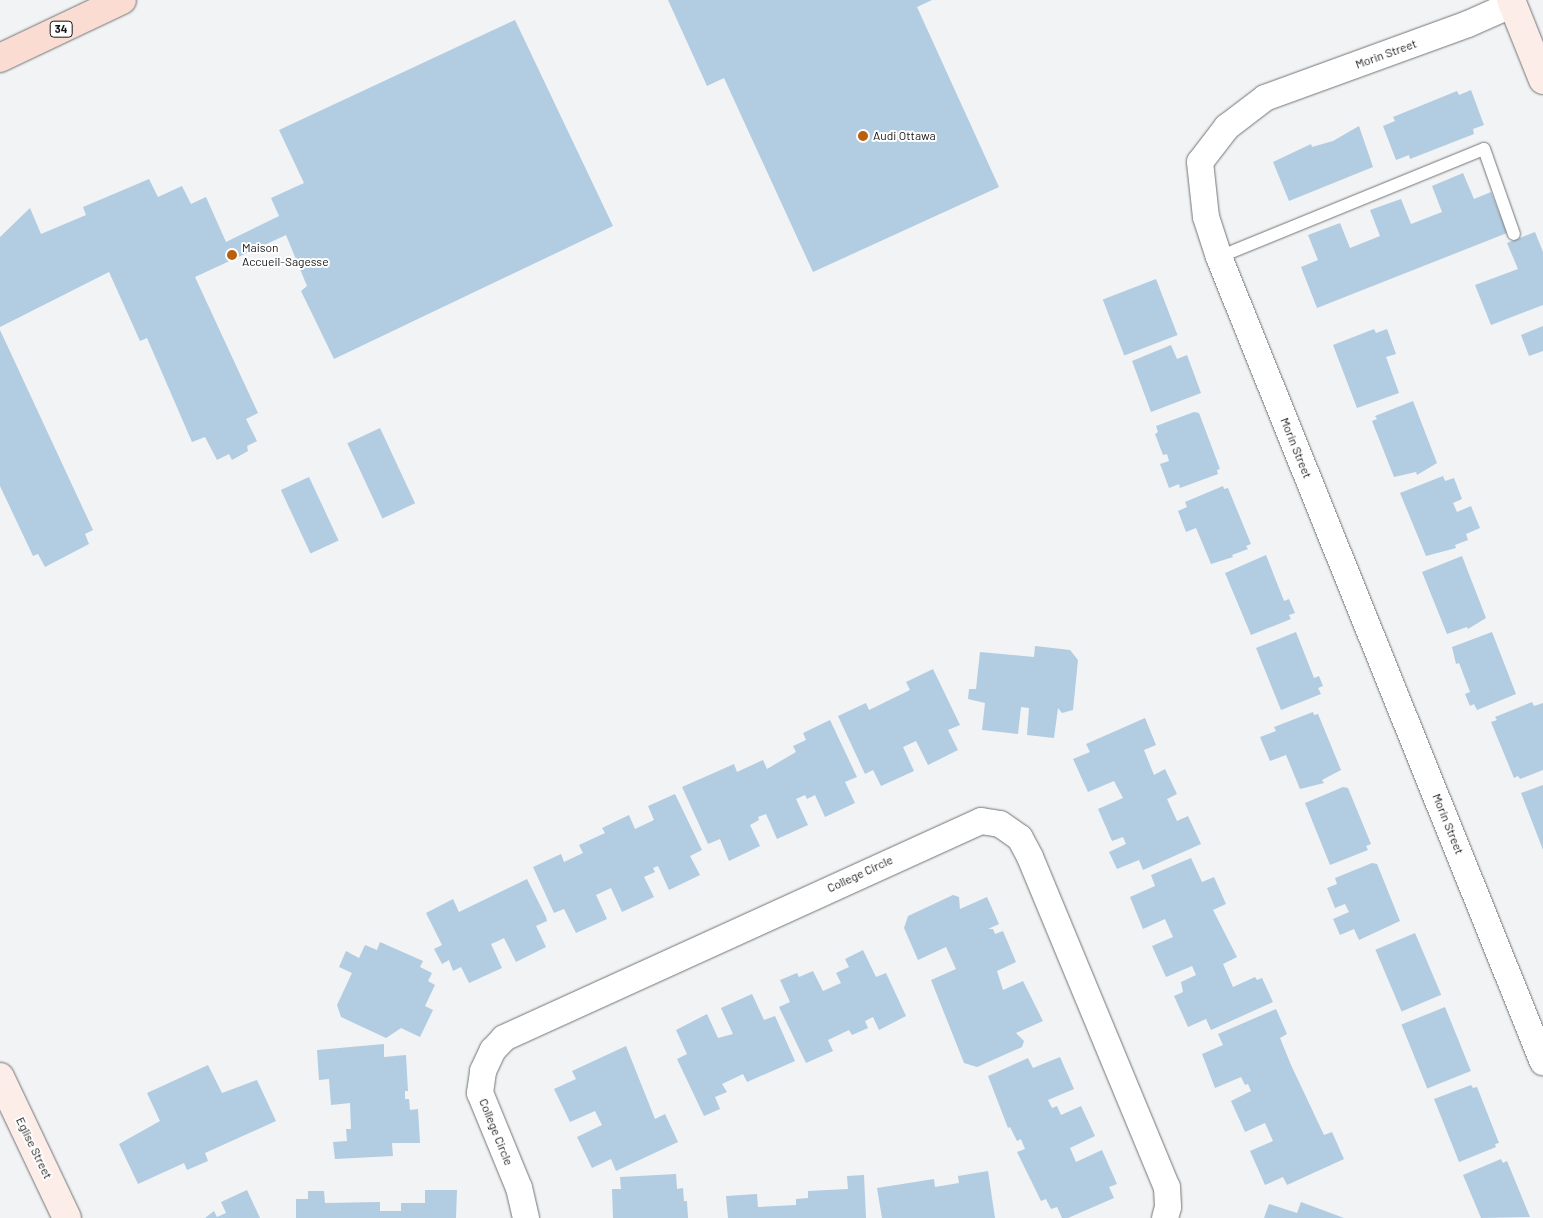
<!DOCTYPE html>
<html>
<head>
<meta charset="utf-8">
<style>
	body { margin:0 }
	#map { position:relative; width:1543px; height:1218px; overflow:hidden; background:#f1f3f5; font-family:Barlow,sans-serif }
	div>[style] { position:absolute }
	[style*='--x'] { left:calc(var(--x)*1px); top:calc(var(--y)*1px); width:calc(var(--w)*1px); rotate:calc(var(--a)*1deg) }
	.building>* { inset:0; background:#b2cce2; transform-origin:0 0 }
	.roads { filter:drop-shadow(0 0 1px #727475) drop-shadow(0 0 1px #727475) }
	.lane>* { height:12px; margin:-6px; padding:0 6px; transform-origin:6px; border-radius:6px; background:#fff }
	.street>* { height:26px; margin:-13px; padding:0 13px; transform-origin:13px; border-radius:13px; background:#fff }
	.secondary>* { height:28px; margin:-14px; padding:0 14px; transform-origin:14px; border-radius:14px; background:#fdede8 }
	.primary>* { height:28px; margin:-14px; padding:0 14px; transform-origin:14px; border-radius:14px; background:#fadcd2 }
	.dots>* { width:14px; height:14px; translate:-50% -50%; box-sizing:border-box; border:2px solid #fff; border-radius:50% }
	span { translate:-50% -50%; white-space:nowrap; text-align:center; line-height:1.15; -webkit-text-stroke:4px #fff; paint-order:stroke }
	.shield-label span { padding:1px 4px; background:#fff; border:1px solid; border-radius:4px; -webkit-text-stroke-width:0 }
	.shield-label { font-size:11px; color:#151516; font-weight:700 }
	.street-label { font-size:12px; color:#151516 }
	.poi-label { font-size:12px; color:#151516 }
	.left { translate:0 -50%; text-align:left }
</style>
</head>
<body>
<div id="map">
	<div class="building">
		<i style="clip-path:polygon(668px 0,932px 0,917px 7px,999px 187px,813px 272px,724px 78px,707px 86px)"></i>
		<i style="clip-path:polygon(515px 20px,613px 226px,334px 359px,301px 291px,307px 286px,286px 235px,195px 277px,258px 413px,246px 419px,257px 441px,247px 446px,248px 451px,232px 460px,229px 454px,217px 460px,205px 437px,192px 442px,147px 338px,140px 341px,109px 272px,0 327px,0 237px,30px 208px,41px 234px,86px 215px,83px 207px,149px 179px,158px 197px,182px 186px,191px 204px,206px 197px,226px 242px,279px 216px,271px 198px,304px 183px,279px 130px)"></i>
		<i style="clip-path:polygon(1471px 90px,1484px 125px,1473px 129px,1474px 134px,1410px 159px,1409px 155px,1396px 160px,1383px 126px,1395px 121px,1393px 117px,1457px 91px,1459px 95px)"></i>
		<i style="clip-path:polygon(1359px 126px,1373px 167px,1289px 201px,1273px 162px,1311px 144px,1312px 147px,1333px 141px)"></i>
		<i style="clip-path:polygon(1463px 173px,1474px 199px,1491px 192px,1507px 233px,1317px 308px,1301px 267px,1318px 260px,1308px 235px,1340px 223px,1350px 248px,1380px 236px,1370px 210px,1401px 199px,1411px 224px,1442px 212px,1432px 186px)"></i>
		<i style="clip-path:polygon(1535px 232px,1543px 252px,1543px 305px,1491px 325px,1475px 285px,1518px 269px,1507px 243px)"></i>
		<i style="left:1156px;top:279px;width:60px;height:57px;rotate:69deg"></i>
		<i style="clip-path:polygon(1543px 326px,1543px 351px,1529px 356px,1521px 335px)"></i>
		<i style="clip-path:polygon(1374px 329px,1376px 333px,1387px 329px,1396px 354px,1386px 357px,1399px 393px,1357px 408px,1333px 345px)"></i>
		<i style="clip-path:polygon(0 330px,93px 530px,85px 534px,89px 544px,45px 567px,38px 554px,33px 556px,0 486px)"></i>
		<i style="clip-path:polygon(1171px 345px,1177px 359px,1187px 355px,1201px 393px,1151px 412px,1132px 361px)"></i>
		<i style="clip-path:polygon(1413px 401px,1437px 463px,1417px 475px,1416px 472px,1394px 477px,1372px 421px,1377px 419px,1375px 416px)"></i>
		<i style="clip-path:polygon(1194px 412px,1199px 413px,1220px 469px,1217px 470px,1218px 474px,1180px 488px,1179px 484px,1169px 488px,1160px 464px,1169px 461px,1167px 454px,1163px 455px,1155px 434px,1158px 432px,1156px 426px)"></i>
		<i style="left:380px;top:428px;width:83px;height:36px;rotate:65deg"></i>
		<i style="clip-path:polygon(1443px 476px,1445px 481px,1454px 478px,1462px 499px,1453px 503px,1457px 512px,1471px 506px,1480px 528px,1466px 534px,1468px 540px,1455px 545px,1456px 548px,1426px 556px,1400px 493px)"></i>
		<i style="left:309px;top:477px;width:70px;height:31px;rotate:65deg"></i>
		<i style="clip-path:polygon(1223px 486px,1224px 489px,1228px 488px,1251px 544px,1246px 546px,1248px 549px,1232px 555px,1233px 557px,1211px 564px,1196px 528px,1186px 532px,1178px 511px,1187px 507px,1185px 502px)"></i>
		<i style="clip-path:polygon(1266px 555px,1284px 601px,1289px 599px,1295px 613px,1289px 615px,1291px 619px,1251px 635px,1225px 573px)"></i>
		<i style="clip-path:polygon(1462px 556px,1486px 618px,1468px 629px,1467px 627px,1447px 634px,1422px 572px)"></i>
		<i style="clip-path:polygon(1296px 632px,1314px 678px,1319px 676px,1323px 686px,1318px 688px,1321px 694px,1281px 710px,1256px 648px)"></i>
		<i style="clip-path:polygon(1492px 632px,1516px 694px,1477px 710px,1474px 704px,1470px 706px,1465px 694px,1470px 692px,1459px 663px,1456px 664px,1452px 647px)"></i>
		<i style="clip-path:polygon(1035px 646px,1070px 650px,1078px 660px,1073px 710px,1062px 713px,1058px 708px,1054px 738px,1027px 735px,1029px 708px,1021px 707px,1018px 734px,982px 730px,985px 703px,968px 699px,969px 689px,976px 689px,980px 652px,1034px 657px)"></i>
		<i style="clip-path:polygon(933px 669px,960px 725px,948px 730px,958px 750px,928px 765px,916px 741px,903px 747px,914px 771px,881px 786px,873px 770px,865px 774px,838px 716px,866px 703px,869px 710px,910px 690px,906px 682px)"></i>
		<i style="clip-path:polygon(1532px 702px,1534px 706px,1543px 703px,1543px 770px,1520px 779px,1518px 776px,1514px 778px,1491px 722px,1497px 720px,1495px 717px)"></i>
		<i style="clip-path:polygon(1313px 712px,1314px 715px,1318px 714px,1341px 770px,1322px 780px,1324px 783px,1300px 789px,1286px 755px,1270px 761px,1260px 737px,1276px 731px,1274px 727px)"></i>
		<i style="clip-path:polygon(1145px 718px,1156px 745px,1144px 750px,1154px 775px,1165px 769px,1177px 794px,1167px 799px,1177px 821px,1188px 816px,1201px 844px,1143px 870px,1139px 860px,1117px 869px,1109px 852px,1126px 844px,1123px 837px,1112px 841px,1098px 809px,1123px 798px,1114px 781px,1088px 792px,1073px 759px,1090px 752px,1086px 744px)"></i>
		<i style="clip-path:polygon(830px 720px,857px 777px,845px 782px,855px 803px,825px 817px,815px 795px,807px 799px,805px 795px,796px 799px,808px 825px,777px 839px,766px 814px,758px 817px,759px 820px,750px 825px,760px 846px,729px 861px,720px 839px,708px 844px,682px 787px,734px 764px,737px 772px,763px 760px,767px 769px,796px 752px,793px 746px,806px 740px,803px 733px)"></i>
		<i style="clip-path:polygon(1543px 785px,1543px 850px,1521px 793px)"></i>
		<i style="clip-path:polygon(1343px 787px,1348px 788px,1371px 844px,1366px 846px,1368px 850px,1330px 865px,1305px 803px)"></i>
		<i style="clip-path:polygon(675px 794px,702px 850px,690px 856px,700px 875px,669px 890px,658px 866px,653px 868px,655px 872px,644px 877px,654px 897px,622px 912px,611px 888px,596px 895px,607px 919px,576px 933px,564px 909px,554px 913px,533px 867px,561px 854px,564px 862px,583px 853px,579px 845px,605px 833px,602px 828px,629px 815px,635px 829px,654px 820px,648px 806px)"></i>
		<i style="clip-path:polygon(1191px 858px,1202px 882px,1214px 877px,1226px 904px,1213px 910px,1237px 957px,1223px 964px,1233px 987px,1255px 977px,1257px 980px,1262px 978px,1273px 1002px,1211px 1030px,1206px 1019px,1188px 1027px,1174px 996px,1183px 992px,1181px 982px,1196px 975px,1192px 966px,1166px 977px,1152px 946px,1173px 937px,1165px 919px,1143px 929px,1130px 897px,1155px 886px,1151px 875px)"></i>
		<i style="clip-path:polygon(1372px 863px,1377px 864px,1400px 921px,1359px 940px,1354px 929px,1340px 935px,1333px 919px,1349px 912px,1345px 904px,1335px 908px,1327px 888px,1337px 884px,1335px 878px)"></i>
		<i style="clip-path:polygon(527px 879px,546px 917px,547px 921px,536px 926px,546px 947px,516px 962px,504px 938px,498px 941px,491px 944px,502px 968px,469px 983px,461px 967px,453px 971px,449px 960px,442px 964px,434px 949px,442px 945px,426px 913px,453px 899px,459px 912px)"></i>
		<i style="clip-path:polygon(953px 895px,959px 897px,960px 909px,987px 897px,999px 924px,988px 929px,993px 929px,995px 934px,1003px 931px,1016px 962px,997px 971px,1003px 990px,1023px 981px,1043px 1021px,1016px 1033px,1024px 1041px,1022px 1047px,977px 1067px,964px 1063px,931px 980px,956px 969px,946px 947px,918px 960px,904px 928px,908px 916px)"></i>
		<i style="left:1415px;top:933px;width:67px;height:43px;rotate:67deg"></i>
		<i style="clip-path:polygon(380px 942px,423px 961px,420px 967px,432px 973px,428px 981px,435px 985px,425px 1006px,433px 1010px,420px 1037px,401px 1028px,386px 1038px,341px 1017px,337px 1005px,352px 973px,339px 967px,346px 951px,359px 958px,365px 945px,377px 950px)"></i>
		<i style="clip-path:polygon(863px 950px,876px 977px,886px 973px,906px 1016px,879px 1030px,873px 1017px,865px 1021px,868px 1028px,852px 1035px,849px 1030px,828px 1040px,833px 1051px,806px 1063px,779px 1007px,790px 1002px,780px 980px,797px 973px,799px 977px,813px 971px,823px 991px,841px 983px,836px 973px,849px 967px,845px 959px)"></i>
		<i style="clip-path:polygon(752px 994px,764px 1020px,775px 1016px,795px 1061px,747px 1082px,743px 1074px,722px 1084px,727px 1092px,715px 1097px,720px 1109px,704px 1116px,677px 1059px,687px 1054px,676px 1030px,707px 1014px,718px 1038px,733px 1034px,721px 1008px)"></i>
		<i style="left:1445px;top:1007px;width:69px;height:47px;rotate:68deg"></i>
		<i style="clip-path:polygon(1276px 1009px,1287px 1034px,1280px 1038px,1291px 1065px,1324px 1135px,1332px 1132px,1344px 1159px,1287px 1185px,1283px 1177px,1265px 1185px,1250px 1151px,1273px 1141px,1265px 1123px,1245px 1132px,1231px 1101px,1251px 1091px,1248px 1084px,1245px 1085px,1241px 1077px,1215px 1088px,1202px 1054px,1223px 1045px,1218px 1034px)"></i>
		<i style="clip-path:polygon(384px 1044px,384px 1057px,406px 1055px,408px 1091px,405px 1091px,405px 1099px,409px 1099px,410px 1110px,418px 1109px,420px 1143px,392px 1143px,393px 1156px,335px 1159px,333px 1142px,347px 1141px,346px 1129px,351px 1129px,350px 1103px,331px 1105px,329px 1079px,319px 1080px,317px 1050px)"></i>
		<i style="clip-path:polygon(626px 1046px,655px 1119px,665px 1114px,678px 1142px,616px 1171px,611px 1159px,592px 1168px,577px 1137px,602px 1125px,595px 1111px,570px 1122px,554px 1089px,576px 1079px,572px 1071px)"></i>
		<i style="clip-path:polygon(1060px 1057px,1074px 1089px,1048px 1100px,1052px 1108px,1057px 1106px,1061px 1115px,1081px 1106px,1095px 1136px,1070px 1148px,1076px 1162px,1102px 1150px,1117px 1184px,1109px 1187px,1114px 1198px,1068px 1218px,1062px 1218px,1057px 1207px,1051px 1209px,1046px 1199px,1041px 1201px,1017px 1152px,1025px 1149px,1021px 1139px,1017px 1141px,1010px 1127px,1008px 1128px,988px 1076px,1028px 1058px,1033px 1068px)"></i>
		<i style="clip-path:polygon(208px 1065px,222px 1093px,257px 1080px,276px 1121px,205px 1153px,208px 1161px,187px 1170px,184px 1163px,138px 1184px,119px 1144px,160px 1121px,147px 1093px)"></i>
		<i style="clip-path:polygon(1471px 1085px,1473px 1088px,1477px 1087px,1499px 1143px,1495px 1144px,1496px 1147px,1459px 1162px,1434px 1099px)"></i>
		<i style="clip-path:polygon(1501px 1159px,1503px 1163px,1507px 1161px,1530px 1217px,1481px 1218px,1463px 1175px)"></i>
		<i style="clip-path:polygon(988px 1171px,995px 1218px,882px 1218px,877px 1188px,934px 1179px,935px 1187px,959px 1183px,958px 1176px)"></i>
		<i style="clip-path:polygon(676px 1174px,677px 1189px,683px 1188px,684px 1201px,687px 1201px,688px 1218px,613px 1218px,612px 1189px,621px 1189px,620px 1177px)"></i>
		<i style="clip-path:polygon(864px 1175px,866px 1218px,728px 1218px,726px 1196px,757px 1194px,758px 1207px,796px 1205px,796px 1199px,808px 1198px,808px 1191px,848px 1189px,847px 1176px)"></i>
		<i style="clip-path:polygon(247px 1190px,260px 1218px,205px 1218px,214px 1211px,217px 1217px,226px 1213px,221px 1202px)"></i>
		<i style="clip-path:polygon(425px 1190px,457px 1190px,456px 1218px,296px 1218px,296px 1199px,308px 1199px,308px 1191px,324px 1191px,325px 1203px,380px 1202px,380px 1211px,401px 1211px,401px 1203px,425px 1203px)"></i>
		<i style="clip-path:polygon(1301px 1202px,1344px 1218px,1264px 1218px,1269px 1204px,1297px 1213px)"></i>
	</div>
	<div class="roads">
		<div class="lane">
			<i style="--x:1219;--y:257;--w:286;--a:-22.2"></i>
			<i style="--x:1484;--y:149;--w:90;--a:70.6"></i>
		</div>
		<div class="street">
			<i style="--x:1513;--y:4;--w:49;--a:156"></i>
			<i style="--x:1468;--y:24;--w:216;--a:160"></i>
			<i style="--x:1265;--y:98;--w:48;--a:142.7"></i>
			<i style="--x:1227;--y:127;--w:44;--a:127.6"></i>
			<i style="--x:1200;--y:162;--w:55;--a:83.8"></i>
			<i style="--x:1206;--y:217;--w:42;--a:72"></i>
			<i style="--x:1219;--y:257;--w:868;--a:68.08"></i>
			<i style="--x:526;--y:1218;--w:31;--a:-103"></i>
			<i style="--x:519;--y:1188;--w:103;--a:-112.3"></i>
			<i style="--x:480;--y:1093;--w:22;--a:-82"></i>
			<i style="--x:483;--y:1071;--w:23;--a:-65"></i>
			<i style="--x:493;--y:1050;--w:16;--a:-47"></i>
			<i style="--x:504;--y:1038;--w:524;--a:-24.46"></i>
			<i style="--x:981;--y:821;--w:19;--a:9"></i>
			<i style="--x:1000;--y:824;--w:24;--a:35"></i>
			<i style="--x:1020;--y:838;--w:21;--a:62"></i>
			<i style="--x:1030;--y:857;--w:357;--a:67.5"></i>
			<i style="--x:1167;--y:1187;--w:20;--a:87"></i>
			<i style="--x:1168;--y:1207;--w:11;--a:105"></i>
		</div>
		<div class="secondary">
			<i style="--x:1511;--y:0;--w:86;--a:68.2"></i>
			<i style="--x:0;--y:1077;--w:156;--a:64.6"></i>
		</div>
		<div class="primary">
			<i style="--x:0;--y:58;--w:135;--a:-25.4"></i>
		</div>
	</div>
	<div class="dots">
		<i style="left:863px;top:136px;background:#bb5f0c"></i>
		<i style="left:232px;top:255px;background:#bb5f0c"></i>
	</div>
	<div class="shield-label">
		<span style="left:61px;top:29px">34</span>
	</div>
	<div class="street-label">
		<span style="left:1386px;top:54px;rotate:-20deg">Morin Street</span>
		<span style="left:1296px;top:448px;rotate:68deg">Morin Street</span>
		<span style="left:1448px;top:824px;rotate:68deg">Morin Street</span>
		<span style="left:860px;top:874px;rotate:-25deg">College Circle</span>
		<span style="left:496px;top:1132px;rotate:68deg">College Circle</span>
		<span style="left:34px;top:1148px;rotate:64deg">Eglise Street</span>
	</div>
	<div class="poi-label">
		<span class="left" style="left:873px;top:136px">Audi Ottawa</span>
		<span class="left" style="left:242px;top:255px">Maison<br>Accueil-Sagesse</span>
	</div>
</div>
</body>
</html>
